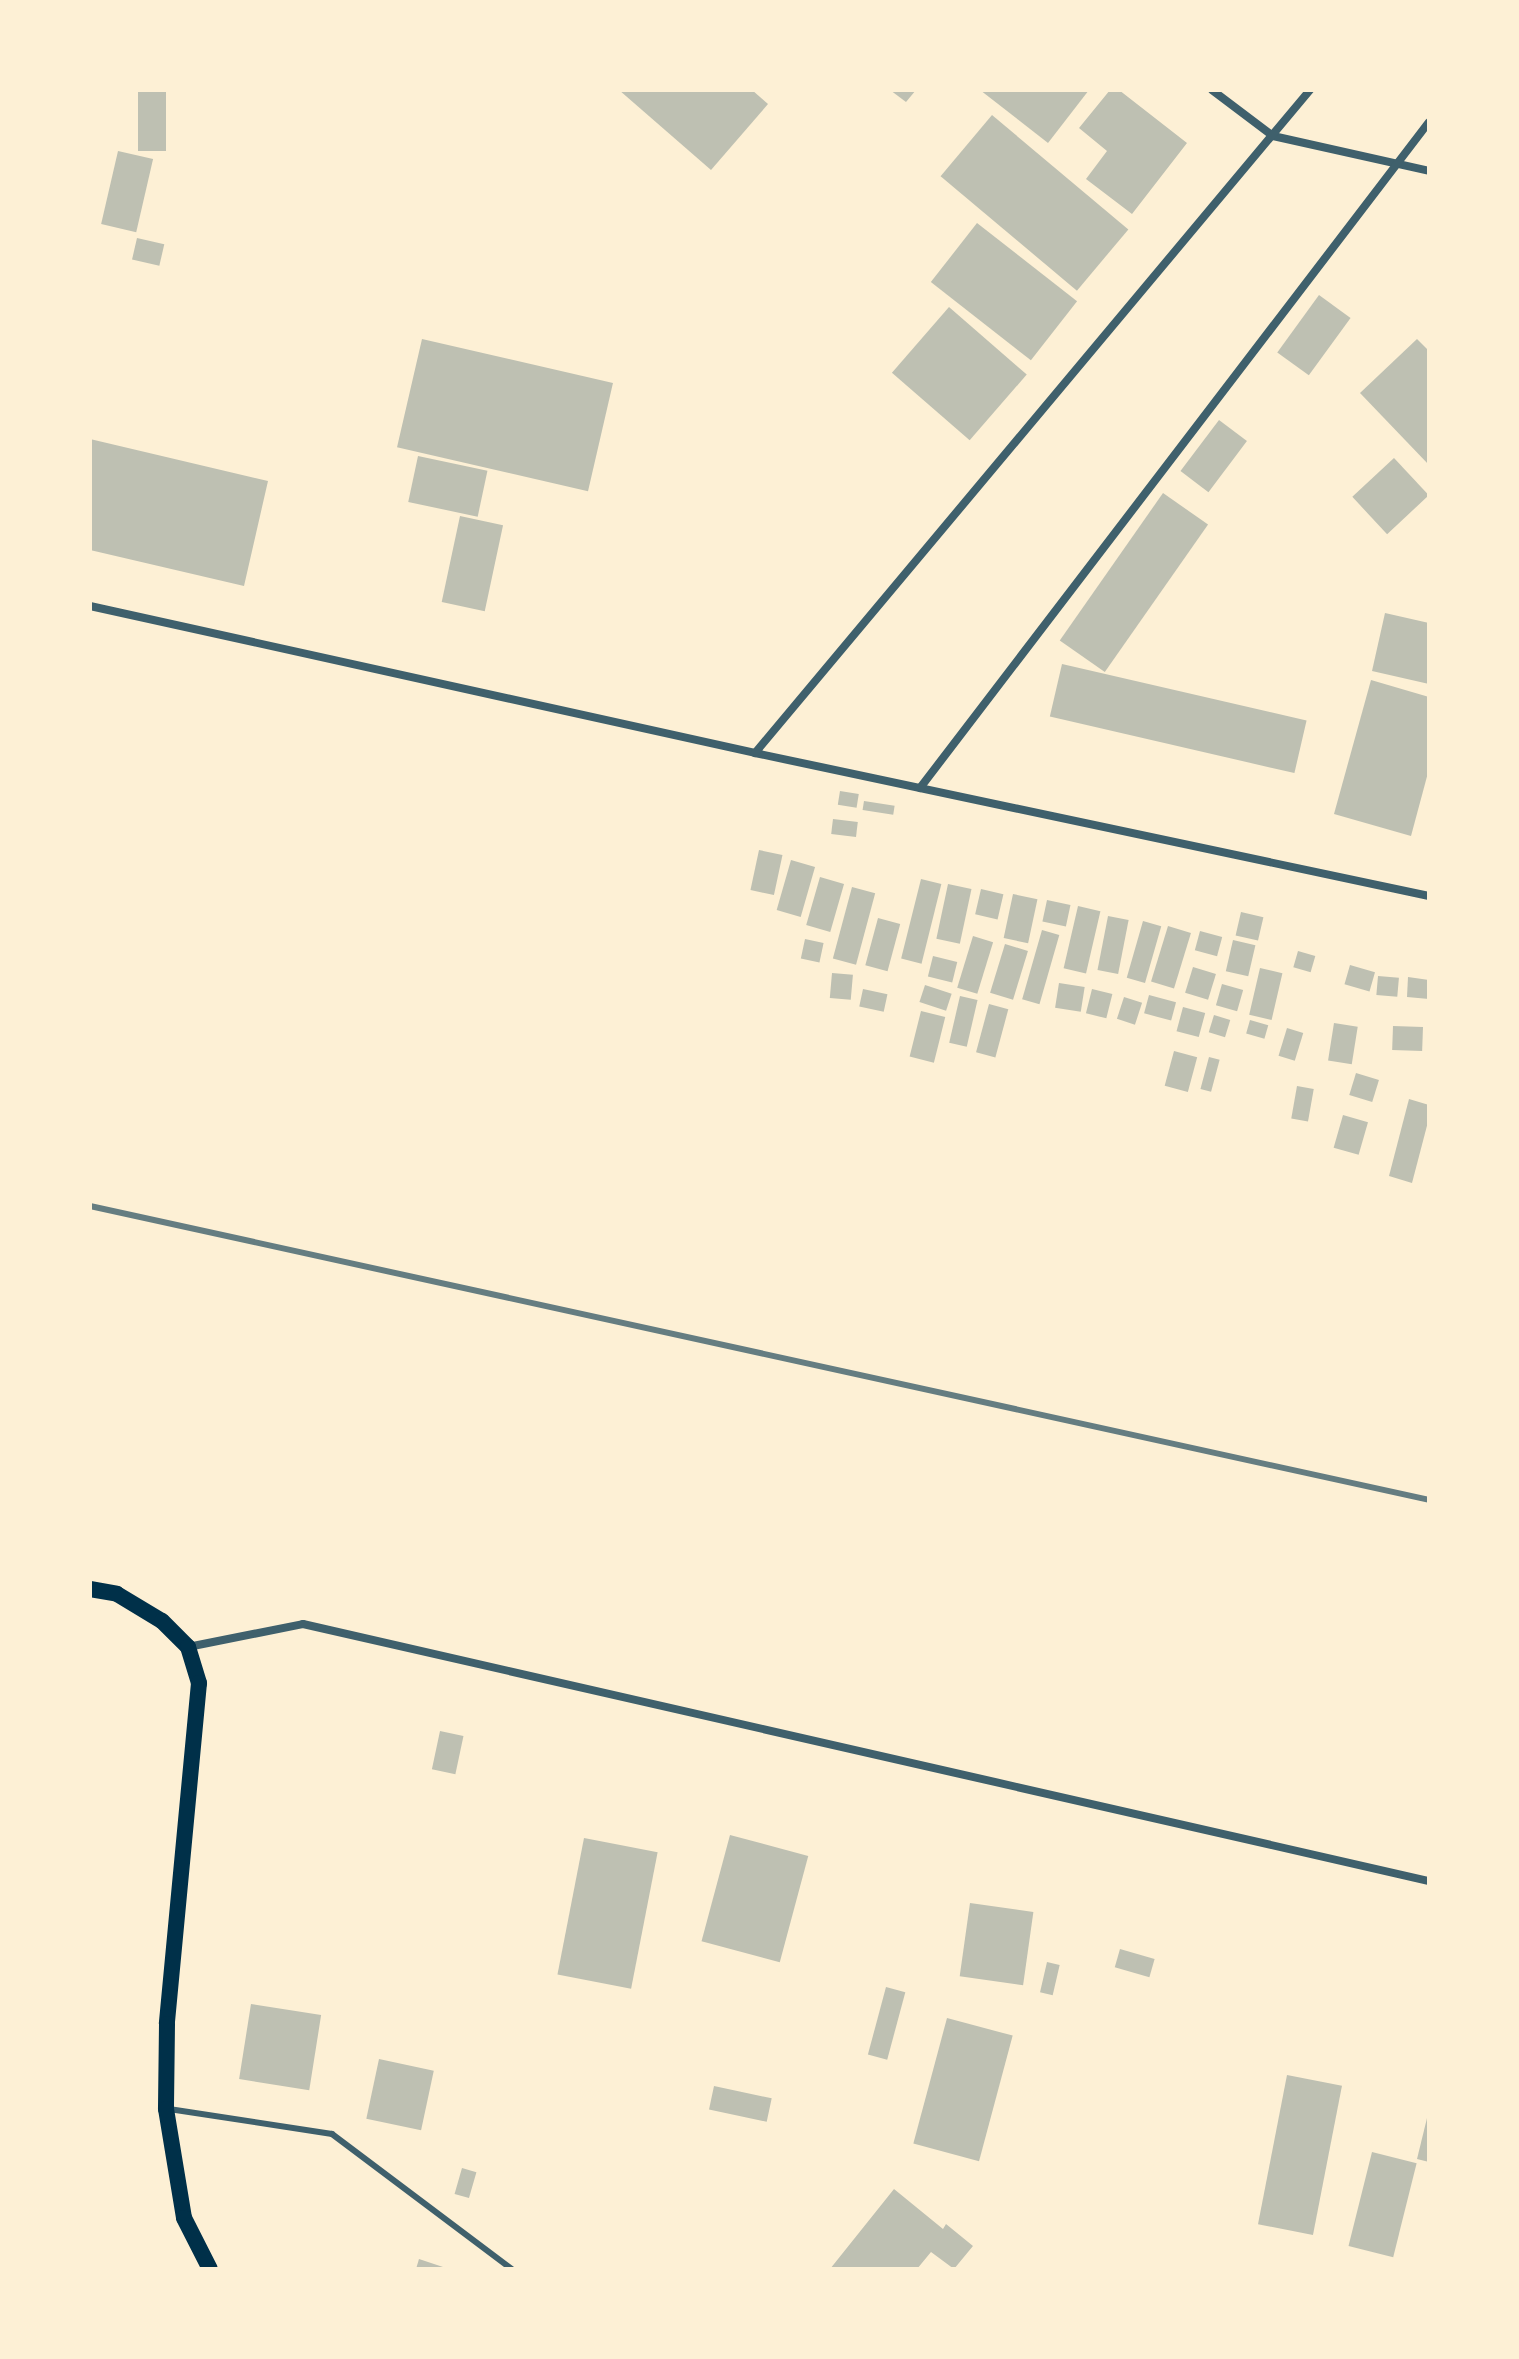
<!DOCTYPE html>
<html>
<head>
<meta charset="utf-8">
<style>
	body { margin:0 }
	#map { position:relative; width:1519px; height:2359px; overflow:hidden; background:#fdf0d5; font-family:"Nunito Sans",sans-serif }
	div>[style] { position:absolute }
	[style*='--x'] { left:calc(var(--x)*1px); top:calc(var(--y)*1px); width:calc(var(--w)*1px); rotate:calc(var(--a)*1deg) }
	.building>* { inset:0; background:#bec0b2; transform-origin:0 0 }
	.service>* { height:6px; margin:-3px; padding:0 3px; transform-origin:3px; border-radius:3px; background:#3f606c }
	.minor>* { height:8px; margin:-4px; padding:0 4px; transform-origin:4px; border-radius:4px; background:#3f606c }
	.secondary>* { height:16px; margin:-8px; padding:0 8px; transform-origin:8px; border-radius:8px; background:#003049 }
	.rail>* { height:6px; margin:-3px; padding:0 3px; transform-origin:3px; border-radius:3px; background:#657d81 }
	span { translate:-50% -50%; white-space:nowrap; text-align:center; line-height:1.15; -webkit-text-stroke:6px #fdf0d5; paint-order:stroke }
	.frame { position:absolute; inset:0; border:92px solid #fdf0d5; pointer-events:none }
</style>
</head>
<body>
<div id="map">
	<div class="building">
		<i style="left:138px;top:90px;width:28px;height:61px"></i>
		<i style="clip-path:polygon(619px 90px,752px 90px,768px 104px,711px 170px)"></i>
		<i style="clip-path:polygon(890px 90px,916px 90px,906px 102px)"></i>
		<i style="clip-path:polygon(980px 90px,1089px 90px,1048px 143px)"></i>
		<i style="clip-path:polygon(1110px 90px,1119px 90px,1187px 143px,1132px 214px,1086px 179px,1107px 151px,1079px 128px)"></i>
		<i style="left:992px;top:115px;width:178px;height:80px;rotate:40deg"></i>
		<i style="left:118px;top:151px;width:36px;height:75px;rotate:13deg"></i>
		<i style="left:977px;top:223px;width:127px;height:75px;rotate:38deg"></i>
		<i style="left:137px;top:238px;width:28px;height:22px;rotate:13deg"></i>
		<i style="left:1319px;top:295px;width:39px;height:71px;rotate:36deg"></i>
		<i style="left:949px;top:307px;width:103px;height:87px;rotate:41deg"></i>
		<i style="left:422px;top:339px;width:196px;height:111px;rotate:13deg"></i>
		<i style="clip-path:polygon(1417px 339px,1429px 351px,1429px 465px,1360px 393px)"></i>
		<i style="left:1219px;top:420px;width:35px;height:64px;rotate:37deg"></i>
		<i style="clip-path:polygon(90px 439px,268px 481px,244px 586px,90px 550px)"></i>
		<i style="left:418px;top:456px;width:71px;height:47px;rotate:12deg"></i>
		<i style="left:1394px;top:458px;width:51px;height:57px;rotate:47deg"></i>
		<i style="left:1163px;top:493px;width:55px;height:180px;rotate:35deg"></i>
		<i style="left:460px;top:516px;width:44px;height:88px;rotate:12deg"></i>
		<i style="clip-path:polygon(1385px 613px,1429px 623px,1429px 684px,1372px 671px)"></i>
		<i style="left:1062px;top:664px;width:251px;height:54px;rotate:13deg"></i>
		<i style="clip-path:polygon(1371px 680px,1429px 697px,1429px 769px,1411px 836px,1334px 814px)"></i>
		<i style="left:840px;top:791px;width:19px;height:14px;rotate:9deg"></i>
		<i style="left:864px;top:801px;width:31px;height:9px;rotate:9deg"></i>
		<i style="left:833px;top:819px;width:25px;height:15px;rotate:7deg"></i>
		<i style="left:759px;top:850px;width:24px;height:41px;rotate:12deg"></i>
		<i style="left:791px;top:860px;width:25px;height:52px;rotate:16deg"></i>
		<i style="left:820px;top:877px;width:25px;height:50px;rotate:16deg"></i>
		<i style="left:921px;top:879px;width:21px;height:82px;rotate:14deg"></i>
		<i style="left:948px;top:884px;width:24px;height:56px;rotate:12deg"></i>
		<i style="left:852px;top:887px;width:24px;height:74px;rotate:15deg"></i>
		<i style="left:981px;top:889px;width:23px;height:26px;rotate:13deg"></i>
		<i style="left:1013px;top:894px;width:25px;height:45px;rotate:12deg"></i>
		<i style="left:1047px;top:900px;width:24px;height:22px;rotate:12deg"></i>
		<i style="left:1078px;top:906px;width:23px;height:64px;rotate:13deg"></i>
		<i style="left:1241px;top:912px;width:23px;height:24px;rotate:13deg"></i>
		<i style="left:1108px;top:916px;width:21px;height:55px;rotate:11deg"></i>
		<i style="left:878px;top:918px;width:23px;height:49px;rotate:15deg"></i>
		<i style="left:1143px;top:921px;width:19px;height:59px;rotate:16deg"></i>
		<i style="left:1168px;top:926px;width:24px;height:58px;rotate:17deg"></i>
		<i style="left:1042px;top:930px;width:18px;height:72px;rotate:16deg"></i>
		<i style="left:1200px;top:931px;width:23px;height:20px;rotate:15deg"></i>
		<i style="left:973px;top:936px;width:21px;height:54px;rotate:17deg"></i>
		<i style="left:805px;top:939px;width:19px;height:20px;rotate:12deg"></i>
		<i style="left:1233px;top:940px;width:23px;height:32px;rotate:13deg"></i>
		<i style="left:1005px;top:944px;width:24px;height:51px;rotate:17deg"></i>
		<i style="left:1298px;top:951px;width:18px;height:17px;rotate:16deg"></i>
		<i style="left:933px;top:956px;width:25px;height:21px;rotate:14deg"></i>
		<i style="left:1350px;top:965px;width:26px;height:20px;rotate:16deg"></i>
		<i style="left:1193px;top:967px;width:24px;height:27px;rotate:17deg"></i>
		<i style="left:1260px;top:968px;width:23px;height:48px;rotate:13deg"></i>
		<i style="left:832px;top:973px;width:21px;height:25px;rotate:5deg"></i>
		<i style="left:1378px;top:976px;width:21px;height:19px;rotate:5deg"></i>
		<i style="clip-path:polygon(1408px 977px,1429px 980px,1429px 999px,1407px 997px)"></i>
		<i style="left:1059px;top:983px;width:26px;height:25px;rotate:9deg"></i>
		<i style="left:1222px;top:984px;width:22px;height:22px;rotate:16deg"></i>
		<i style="left:925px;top:985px;width:28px;height:18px;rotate:18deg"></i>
		<i style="left:863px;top:989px;width:25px;height:18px;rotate:12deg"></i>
		<i style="left:1092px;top:989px;width:21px;height:25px;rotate:14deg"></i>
		<i style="left:1149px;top:995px;width:28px;height:19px;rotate:15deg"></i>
		<i style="left:960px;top:996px;width:18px;height:48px;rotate:13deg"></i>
		<i style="left:1124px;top:997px;width:19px;height:23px;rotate:18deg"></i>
		<i style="left:989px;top:1004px;width:20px;height:50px;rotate:15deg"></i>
		<i style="left:1183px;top:1007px;width:23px;height:25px;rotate:15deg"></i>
		<i style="left:921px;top:1011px;width:25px;height:47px;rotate:14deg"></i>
		<i style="left:1214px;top:1015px;width:17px;height:18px;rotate:17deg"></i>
		<i style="left:1250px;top:1020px;width:19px;height:14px;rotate:16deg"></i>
		<i style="left:1334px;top:1023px;width:24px;height:38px;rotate:9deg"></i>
		<i style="left:1393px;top:1026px;width:30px;height:24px;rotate:2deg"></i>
		<i style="left:1287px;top:1028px;width:17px;height:29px;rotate:17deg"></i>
		<i style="left:1174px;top:1051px;width:24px;height:36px;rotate:15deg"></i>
		<i style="left:1209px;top:1057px;width:11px;height:33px;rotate:15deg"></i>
		<i style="left:1356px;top:1073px;width:24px;height:23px;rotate:17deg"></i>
		<i style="left:1297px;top:1086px;width:17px;height:33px;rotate:10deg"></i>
		<i style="clip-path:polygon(1409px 1099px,1429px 1105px,1429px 1118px,1412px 1183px,1389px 1176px)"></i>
		<i style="left:1343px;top:1115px;width:26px;height:34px;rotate:16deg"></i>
		<i style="left:440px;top:1731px;width:24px;height:39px;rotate:12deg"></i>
		<i style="left:730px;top:1835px;width:81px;height:110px;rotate:15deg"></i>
		<i style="left:584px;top:1838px;width:75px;height:139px;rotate:11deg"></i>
		<i style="left:970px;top:1903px;width:64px;height:74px;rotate:8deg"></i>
		<i style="left:1120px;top:1949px;width:36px;height:19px;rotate:16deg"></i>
		<i style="left:1047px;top:1962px;width:13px;height:31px;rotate:13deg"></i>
		<i style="left:886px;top:1987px;width:20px;height:70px;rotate:15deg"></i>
		<i style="left:251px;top:2004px;width:71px;height:76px;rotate:9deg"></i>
		<i style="left:947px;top:2018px;width:68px;height:130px;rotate:15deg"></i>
		<i style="left:379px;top:2059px;width:56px;height:61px;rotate:12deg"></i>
		<i style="left:1287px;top:2075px;width:56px;height:152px;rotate:11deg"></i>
		<i style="left:714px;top:2086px;width:59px;height:24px;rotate:12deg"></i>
		<i style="clip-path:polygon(1428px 2114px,1429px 2114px,1429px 2162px,1417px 2159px)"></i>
		<i style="left:1372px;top:2152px;width:46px;height:97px;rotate:14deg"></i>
		<i style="left:462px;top:2168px;width:15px;height:27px;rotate:16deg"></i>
		<i style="clip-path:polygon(894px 2189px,943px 2229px,946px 2224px,973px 2246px,954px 2269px,931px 2252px,917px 2269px,830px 2269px)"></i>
		<i style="clip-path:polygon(419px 2259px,446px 2268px,446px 2269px,416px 2269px)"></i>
	</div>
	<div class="service">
		<i style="--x:169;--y:2109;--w:165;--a:8.7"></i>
		<i style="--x:332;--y:2134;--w:225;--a:36.9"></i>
	</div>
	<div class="minor">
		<i style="--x:1212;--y:90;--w:76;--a:37"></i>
		<i style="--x:1273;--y:136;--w:160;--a:12.6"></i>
		<i style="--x:90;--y:606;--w:681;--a:12.46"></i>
		<i style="--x:755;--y:753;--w:689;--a:11.98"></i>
		<i style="--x:755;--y:753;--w:865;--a:-50.07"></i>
		<i style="--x:920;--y:788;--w:838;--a:-52.61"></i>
		<i style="--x:188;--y:1647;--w:117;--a:-11.3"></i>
		<i style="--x:303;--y:1624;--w:1155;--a:12.86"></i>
	</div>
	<div class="secondary">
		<i style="--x:90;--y:1589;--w:27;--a:10"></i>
		<i style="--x:117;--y:1594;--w:52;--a:31"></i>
		<i style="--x:162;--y:1621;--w:37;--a:45"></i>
		<i style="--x:188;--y:1647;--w:38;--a:73"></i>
		<i style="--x:199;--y:1683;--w:342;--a:95.4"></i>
		<i style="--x:167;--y:2024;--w:85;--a:90.7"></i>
		<i style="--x:166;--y:2109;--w:110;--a:80.6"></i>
		<i style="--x:184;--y:2218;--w:57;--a:63"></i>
	</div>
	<div class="rail">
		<i style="--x:90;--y:1206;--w:1371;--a:12.38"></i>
	</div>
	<div class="frame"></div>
</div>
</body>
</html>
